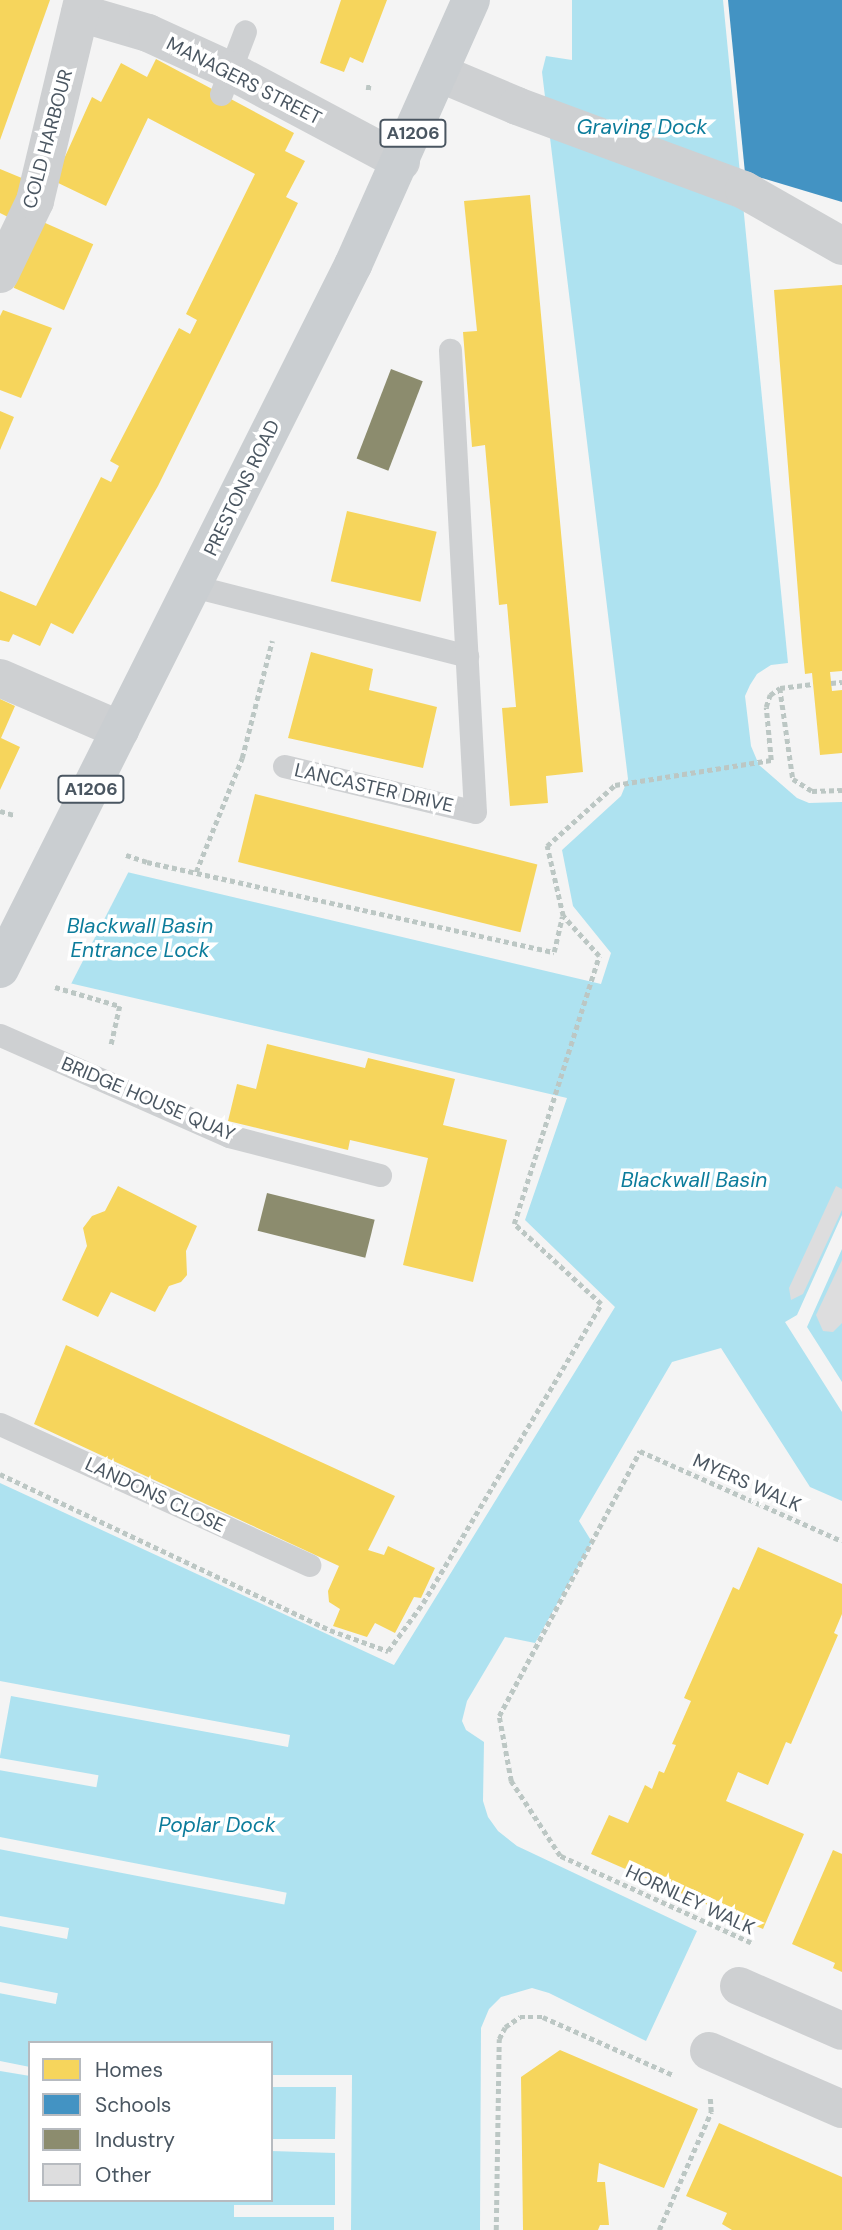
<!DOCTYPE html>
<html>
<head>
<meta charset="utf-8">
<style>
	body { margin:0 }
	#map { position:relative; width:842px; height:2230px; overflow:hidden; background:#f4f4f4; font-family:"DM Sans",sans-serif }
	div>[style] { position:absolute }
	[style*='--x'] { left:calc(var(--x)*1px); top:calc(var(--y)*1px); width:calc(var(--w)*1px); rotate:calc(var(--a)*1deg) }
	.water>* { inset:0; background:#aee2f0 }
	.pier>* { inset:0; background:#f4f4f4; transform-origin:0 0 }
	.homes>* { inset:0; background:#f6d55c; transform-origin:0 0 }
	.schools>* { inset:0; background:#4393c3 }
	.industry>* { inset:0; background:#8c8c6e; transform-origin:0 0 }
	.building>* { inset:0; background:#ddddde }
	.path>* { height:4.5px; margin-top:-2.25px; transform-origin:0; background:repeating-linear-gradient(90deg,#bcc7c4 0 5px,transparent 0 8.5px) }
	.lane>* { height:23px; margin:-11.5px; padding:0 11.5px; transform-origin:11.5px; border-radius:11.5px; background:#ced0d2 }
	.street>* { height:38px; margin:-19px; padding:0 19px; transform-origin:19px; border-radius:19px; background:#ced0d2 }
	.primary>* { height:38px; margin:-19px; padding:0 19px; transform-origin:19px; border-radius:19px; background:#caced1 }
	span { translate:-50% -50%; white-space:nowrap; text-align:center; line-height:1.15; -webkit-text-stroke:7px #fff; paint-order:stroke }
	.shield-label span { padding:2px 5px; background:#fff; border:2px solid; border-radius:5px; -webkit-text-stroke-width:0 }
	.shield-label { font-size:18px; color:#4a5661; font-weight:700 }
	.street-label { font-size:19px; color:#4a5661 }
	.water-label { font-size:21px; color:#0c7c9b; font-style:italic }
	.legend { position:absolute; left:28px; top:2041px; width:245px; height:161px; box-sizing:border-box; background:#fff; border:2px solid #b7bbc0; margin:0; padding:9px 12px; list-style:none; font-size:21px; color:#4a5661 }
	.legend li { display:flex; align-items:center; gap:14px; height:35px }
	.legend b { width:35px; border:2px solid #b7bbc0 }
</style>
</head>
<body>
<div id="map">
	<div class="water">
		<i style="clip-path:polygon(evenodd,572px 0,723px 0,788px 663px,771px 665px,757px 674px,750px 685px,745px 696px,751px 746px,759px 765px,797px 798px,809px 803px,842px 802px,842px 1501px,810px 1487px,721px 1348px,672px 1362px,579px 1521px,592px 1542px,535px 1643px,505px 1637px,467px 1701px,462px 1721px,466px 1730px,484px 1742px,483px 1801px,488px 1817px,498px 1831px,517px 1846px,697px 1931px,646px 2041px,549px 1993px,532px 1988px,501px 1997px,489px 2009px,481px 2028px,480px 2230px,0 2230px,0 1483px,394px 1665px,615px 1307px,525px 1220px,567px 1098px,0 967px,0 842px,601px 984px,611px 953px,573px 906px,562px 850px,621px 796px,628px 779px,542px 72px,546px 56px,572px 60px,572px 0,30px 2043px,271px 2043px,271px 2200px,30px 2200px,30px 2043px)"></i>
	</div>
	<div class="pier">
		<i style="clip-path:polygon(0 838px,129px 871px,70px 986px,0 971px)"></i>
		<i style="clip-path:polygon(842px 1215px,842px 1249px,807px 1327px,842px 1382px,842px 1412px,785px 1322px,797px 1315px)"></i>
		<i style="clip-path:polygon(0 1681px,290px 1735px,288px 1747px,11px 1696px,0 1756px)"></i>
		<i style="left:0;top:1758px;width:100px;height:12px;rotate:10deg"></i>
		<i style="left:0;top:1837px;width:292px;height:12px;rotate:11deg"></i>
		<i style="clip-path:polygon(0 1916px,69px 1928px,67px 1939px,0 1926px)"></i>
		<i style="left:0;top:1982px;width:59px;height:11px;rotate:11deg"></i>
		<i style="clip-path:polygon(0 2061px,30px 2067px,30px 2076px,0 2071px)"></i>
		<i style="clip-path:polygon(271px 2075px,352px 2075px,351px 2230px,334px 2230px,334px 2217px,234px 2217px,234px 2205px,335px 2205px,335px 2153px,271px 2151px,271px 2139px,335px 2139px,336px 2087px,271px 2087px)"></i>
	</div>
	<div class="homes">
		<i style="clip-path:polygon(0 0,50px 0,0 140px)"></i>
		<i style="clip-path:polygon(341px 0,387px 0,363px 63px,350px 57px,344px 72px,320px 63px)"></i>
		<i style="clip-path:polygon(156px 59px,294px 133px,285px 151px,305px 161px,286px 197px,298px 203px,158px 486px,73px 634px,51px 623px,40px 646px,13px 634px,9px 642px,0 640px,0 591px,36px 606px,101px 477px,111px 482px,119px 466px,110px 461px,179px 328px,190px 334px,197px 320px,186px 314px,255px 174px,148px 118px,106px 206px,54px 181px,92px 97px,101px 102px,121px 63px,147px 77px)"></i>
		<i style="clip-path:polygon(0 169px,29px 181px,10px 218px,0 213px)"></i>
		<i style="clip-path:polygon(530px 195px,583px 772px,546px 776px,548px 803px,510px 806px,502px 708px,516px 707px,507px 604px,499px 605px,485px 445px,472px 447px,463px 332px,477px 331px,464px 201px)"></i>
		<i style="left:43px;top:222px;width:55px;height:72px;rotate:24deg"></i>
		<i style="clip-path:polygon(842px 285px,842px 671px,830px 672px,832px 691px,842px 690px,842px 753px,820px 755px,812px 673px,805px 674px,802px 643px,774px 290px)"></i>
		<i style="clip-path:polygon(3px 310px,52px 328px,21px 398px,0 390px,0 316px)"></i>
		<i style="clip-path:polygon(0 411px,14px 417px,0 450px)"></i>
		<i style="left:347px;top:511px;width:92px;height:72px;rotate:13deg"></i>
		<i style="clip-path:polygon(311px 652px,373px 669px,369px 690px,437px 707px,423px 768px,288px 738px)"></i>
		<i style="clip-path:polygon(0 699px,15px 706px,1px 738px,20px 747px,0 790px)"></i>
		<i style="left:255px;top:794px;width:291px;height:70px;rotate:14deg"></i>
		<i style="clip-path:polygon(267px 1044px,365px 1068px,368px 1058px,455px 1079px,443px 1125px,507px 1140px,473px 1282px,403px 1265px,428px 1158px,350px 1140px,348px 1150px,228px 1121px,237px 1084px,256px 1089px)"></i>
		<i style="clip-path:polygon(118px 1186px,197px 1226px,186px 1251px,187px 1275px,181px 1282px,169px 1286px,155px 1312px,111px 1292px,98px 1317px,62px 1300px,87px 1246px,83px 1228px,92px 1216px,105px 1211px)"></i>
		<i style="clip-path:polygon(66px 1345px,395px 1496px,368px 1550px,384px 1555px,388px 1546px,435px 1568px,421px 1598px,414px 1597px,395px 1633px,375px 1623px,367px 1637px,333px 1626px,340px 1609px,329px 1602px,328px 1591px,339px 1566px,34px 1424px)"></i>
		<i style="clip-path:polygon(758px 1547px,842px 1584px,842px 1614px,834px 1633px,838px 1635px,791px 1744px,786px 1742px,768px 1785px,738px 1772px,726px 1801px,804px 1834px,763px 1929px,591px 1854px,609px 1815px,628px 1823px,645px 1785px,652px 1789px,659px 1771px,664px 1773px,676px 1745px,672px 1744px,691px 1701px,684px 1698px,733px 1587px,739px 1590px)"></i>
		<i style="clip-path:polygon(833px 1850px,842px 1854px,842px 1972px,833px 1968px,835px 1963px,792px 1944px)"></i>
		<i style="clip-path:polygon(560px 2050px,698px 2109px,664px 2188px,599px 2163px,597px 2182px,605px 2182px,609px 2225px,600px 2225px,598px 2230px,523px 2230px,521px 2077px)"></i>
		<i style="clip-path:polygon(719px 2123px,842px 2177px,842px 2230px,732px 2230px,722px 2224px,727px 2213px,686px 2196px)"></i>
	</div>
	<div class="schools">
		<i style="clip-path:polygon(728px 0,842px 0,842px 202px,745px 173px)"></i>
	</div>
	<div class="industry">
		<i style="left:391px;top:369px;width:34px;height:96px;rotate:21deg"></i>
		<i style="left:267px;top:1193px;width:111px;height:39px;rotate:14deg"></i>
	</div>
	<div class="building">
		<i style="clip-path:polygon(836px 1186px,842px 1189px,842px 1210px,803px 1294px,791px 1300px,789px 1288px)"></i>
		<i style="clip-path:polygon(842px 1260px,842px 1323px,833px 1332px,823px 1331px,816px 1315px)"></i>
	</div>
	<div class="path">
		<i style="--x:368;--y:90;--w:8;--a:-83"></i>
		<i style="--x:831;--y:683;--w:11;--a:-5"></i>
		<i style="--x:780;--y:688;--w:92;--a:81.9"></i>
		<i style="--x:793;--y:779;--w:22;--a:32"></i>
		<i style="--x:812;--y:791;--w:30;--a:-2"></i>
		<i style="--x:0;--y:811;--w:15;--a:16"></i>
		<i style="--x:126;--y:855;--w:22;--a:18"></i>
		<i style="--x:147;--y:862;--w:417;--a:12.5"></i>
		<i style="--x:554;--y:952;--w:36;--a:-77"></i>
		<i style="--x:196;--y:872;--w:123;--a:-68"></i>
		<i style="--x:242;--y:758;--w:121;--a:-75.6"></i>
		<i style="--x:55;--y:987;--w:68;--a:16.3"></i>
		<i style="--x:120;--y:1006;--w:41;--a:102.7"></i>
		<i style="--x:0;--y:1474;--w:365;--a:25.3"></i>
		<i style="--x:330;--y:1630;--w:62;--a:19.9"></i>
		<i style="--x:388;--y:1651;--w:59;--a:-53.9"></i>
		<i style="--x:423;--y:1603;--w:348;--a:-59.2"></i>
		<i style="--x:601;--y:1304;--w:118;--a:-137.4"></i>
		<i style="--x:514;--y:1224;--w:281;--a:-72.4"></i>
		<i style="--x:599;--y:956;--w:54;--a:-132"></i>
		<i style="--x:563;--y:916;--w:72;--a:-102.9"></i>
		<i style="--x:547;--y:846;--w:91;--a:-41.9"></i>
		<i style="--x:615;--y:785;--w:158;--a:-9.1"></i>
		<i style="--x:771;--y:760;--w:53;--a:-95.4"></i>
		<i style="--x:766;--y:707;--w:13;--a:-72"></i>
		<i style="--x:770;--y:695;--w:12;--a:-35"></i>
		<i style="--x:780;--y:688;--w:33;--a:-7"></i>
		<i style="--x:751;--y:1943;--w:210;--a:-155.5"></i>
		<i style="--x:560;--y:1856;--w:90;--a:-123.2"></i>
		<i style="--x:511;--y:1781;--w:66;--a:-100.5"></i>
		<i style="--x:499;--y:1716;--w:300;--a:-62"></i>
		<i style="--x:640;--y:1451;--w:221;--a:24"></i>
		<i style="--x:496;--y:2230;--w:191;--a:-89.1"></i>
		<i style="--x:499;--y:2039;--w:13;--a:-63"></i>
		<i style="--x:505;--y:2027;--w:18;--a:-34"></i>
		<i style="--x:520;--y:2017;--w:23;--a:0"></i>
		<i style="--x:543;--y:2017;--w:142;--a:24"></i>
		<i style="--x:659;--y:2230;--w:129;--a:-66.2"></i>
		<i style="--x:711;--y:2112;--w:16;--a:-94"></i>
	</div>
	<div class="lane">
		<i style="--x:221;--y:94;--w:67;--a:-69.1"></i>
		<i style="--x:193;--y:586;--w:283;--a:14.3"></i>
		<i style="--x:284;--y:766;--w:196;--a:13.5"></i>
		<i style="--x:475;--y:812;--w:463;--a:-93.1"></i>
		<i style="--x:0;--y:1035;--w:250;--a:23.8"></i>
		<i style="--x:229;--y:1136;--w:156;--a:14.5"></i>
		<i style="--x:0;--y:1424;--w:340;--a:24.5"></i>
	</div>
	<div class="street">
		<i style="--x:80;--y:13;--w:71;--a:16.4"></i>
		<i style="--x:148;--y:33;--w:89;--a:24.6"></i>
		<i style="--x:229;--y:70;--w:195;--a:28.1"></i>
		<i style="--x:439;--y:73;--w:85;--a:22.9"></i>
		<i style="--x:517;--y:106;--w:242;--a:20.3"></i>
		<i style="--x:744;--y:190;--w:113;--a:29.7"></i>
		<i style="--x:0;--y:274;--w:81;--a:-64.4"></i>
		<i style="--x:35;--y:201;--w:207;--a:-76.6"></i>
		<i style="--x:0;--y:678;--w:131;--a:23.4"></i>
		<i style="--x:739;--y:1986;--w:112;--a:23.6"></i>
		<i style="--x:709;--y:2051;--w:145;--a:23.6"></i>
	</div>
	<div class="primary">
		<i style="--x:0;--y:969;--w:788;--a:-63.37"></i>
		<i style="--x:353;--y:265;--w:290;--a:-66"></i>
	</div>
	<div class="shield-label">
		<span style="left:413px;top:133px">A1206</span>
		<span style="left:91px;top:789px">A1206</span>
	</div>
	<div class="street-label">
		<span style="left:244px;top:81px;rotate:27deg">MANAGERS STREET</span>
		<span style="left:48px;top:139px;rotate:-75deg">COLD HARBOUR</span>
		<span style="left:242px;top:488px;rotate:-64deg">PRESTONS ROAD</span>
		<span style="left:374px;top:788px;rotate:13deg">LANCASTER DRIVE</span>
		<span style="left:148px;top:1099px;rotate:23deg">BRIDGE HOUSE QUAY</span>
		<span style="left:747px;top:1483px;rotate:24deg">MYERS WALK</span>
		<span style="left:155px;top:1495px;rotate:25deg">LANDONS CLOSE</span>
		<span style="left:690px;top:1900px;rotate:25deg">HORNLEY WALK</span>
	</div>
	<div class="water-label">
		<span style="left:642px;top:127px">Graving Dock</span>
		<span style="left:140px;top:938px">Blackwall Basin<br>Entrance Lock</span>
		<span style="left:694px;top:1180px">Blackwall Basin</span>
		<span style="left:217px;top:1825px">Poplar Dock</span>
	</div>
	<ul class="legend">
	<li><b style="height:19px;background:#f6d55c"></b>Homes</li>
	<li><b style="height:19px;background:#4393c3"></b>Schools</li>
	<li><b style="height:19px;background:#8c8c6e"></b>Industry</li>
	<li><b style="height:19px;background:#ddddde"></b>Other</li>
	</ul>
</div>
</body>
</html>
